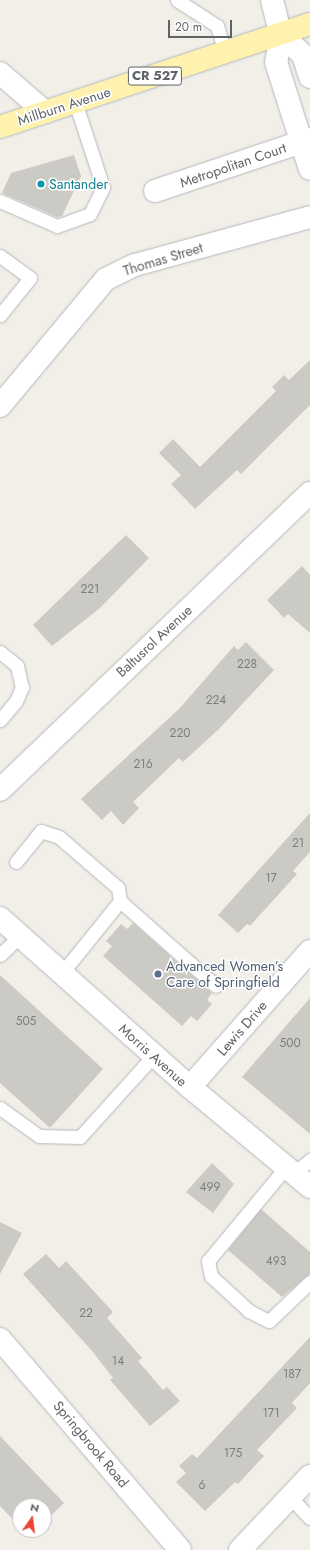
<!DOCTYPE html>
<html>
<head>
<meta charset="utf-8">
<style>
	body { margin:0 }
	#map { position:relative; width:310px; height:1550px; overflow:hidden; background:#f1efe8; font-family:Jost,sans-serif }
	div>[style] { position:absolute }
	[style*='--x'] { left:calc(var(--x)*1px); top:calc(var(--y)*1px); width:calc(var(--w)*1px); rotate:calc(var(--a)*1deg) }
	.building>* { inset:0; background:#cccac5 }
	.roads { filter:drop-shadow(0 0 1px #b5b8bc) drop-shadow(0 0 1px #b5b8bc) }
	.lane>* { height:13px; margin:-6.5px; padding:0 6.5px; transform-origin:6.5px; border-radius:6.5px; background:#fff }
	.street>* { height:22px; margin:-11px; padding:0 11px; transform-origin:11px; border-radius:11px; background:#fff }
	.secondary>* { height:22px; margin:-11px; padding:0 11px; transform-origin:11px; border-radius:11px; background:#fff }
	.primary>* { height:22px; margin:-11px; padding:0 11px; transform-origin:11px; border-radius:11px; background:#fff2af }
	.dots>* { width:11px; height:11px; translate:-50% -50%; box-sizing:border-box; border:2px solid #fff; border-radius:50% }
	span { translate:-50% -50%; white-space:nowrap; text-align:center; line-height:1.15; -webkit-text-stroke:3px #fff; paint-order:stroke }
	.number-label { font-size:12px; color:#7a7d7f }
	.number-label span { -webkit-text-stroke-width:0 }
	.shield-label span { padding:1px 3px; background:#fff; border:1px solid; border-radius:3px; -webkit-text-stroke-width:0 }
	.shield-label { font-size:13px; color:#5f6368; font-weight:700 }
	.street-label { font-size:14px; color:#5f6368 }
	.culture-label { font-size:14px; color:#0d838f }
	.left { translate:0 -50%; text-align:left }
	.service-label { font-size:14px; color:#4e5e75 }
	.north { position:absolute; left:12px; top:1498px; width:40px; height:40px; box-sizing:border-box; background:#fff; border:1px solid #bfc1c3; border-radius:50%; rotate:14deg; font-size:11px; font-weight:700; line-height:16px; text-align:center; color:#5f6368 }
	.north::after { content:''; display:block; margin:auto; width:14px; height:18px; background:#ea4335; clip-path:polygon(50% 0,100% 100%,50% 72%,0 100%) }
	.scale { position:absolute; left:168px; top:20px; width:64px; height:18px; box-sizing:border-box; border:2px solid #5f6368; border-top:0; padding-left:5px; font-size:12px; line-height:14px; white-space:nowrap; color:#5f6368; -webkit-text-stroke:3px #fff; paint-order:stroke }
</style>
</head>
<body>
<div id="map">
	<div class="building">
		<i style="clip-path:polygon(74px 155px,81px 176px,62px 216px,57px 217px,2px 193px,11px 173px)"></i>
		<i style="clip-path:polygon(310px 360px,310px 405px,241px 474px,237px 470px,195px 509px,171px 484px,181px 475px,159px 453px,173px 439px,200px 467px,276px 391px,272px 387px,284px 375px,289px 380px)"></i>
		<i style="clip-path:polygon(126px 535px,149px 558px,100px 608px,52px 646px,33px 625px)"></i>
		<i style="clip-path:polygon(302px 566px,310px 575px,310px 633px,288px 614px,284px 618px,267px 600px)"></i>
		<i style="clip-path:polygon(246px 642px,274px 670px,220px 728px,183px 762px,179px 758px,133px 802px,139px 808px,123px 825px,111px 811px,102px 820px,81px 799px,179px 709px,234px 646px,238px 650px)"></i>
		<i style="clip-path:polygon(310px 813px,310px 852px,293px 871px,297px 874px,250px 926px,247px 924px,238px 933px,218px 915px)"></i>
		<i style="clip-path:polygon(133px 923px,212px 993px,207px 1000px,212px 1004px,197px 1021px,191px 1016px,182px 1026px,103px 956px,112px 946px,106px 941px,121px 924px,127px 929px)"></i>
		<i style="clip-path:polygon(0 975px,103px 1069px,50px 1128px,0 1083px)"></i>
		<i style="clip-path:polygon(310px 998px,310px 1134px,242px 1077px)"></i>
		<i style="clip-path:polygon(212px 1163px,234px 1184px,213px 1213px,186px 1192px)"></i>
		<i style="clip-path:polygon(261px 1209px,310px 1252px,310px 1274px,282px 1297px,228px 1250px)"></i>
		<i style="clip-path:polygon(0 1222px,22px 1233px,0 1274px)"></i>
		<i style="clip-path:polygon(46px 1254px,59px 1268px,66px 1261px,113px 1312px,107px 1318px,142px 1358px,138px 1361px,163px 1390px,167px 1387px,180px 1401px,150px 1426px,110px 1380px,113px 1378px,92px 1351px,23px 1274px)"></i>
		<i style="clip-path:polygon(310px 1337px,310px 1383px,292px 1403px,297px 1408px,257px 1450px,264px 1456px,238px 1484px,235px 1482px,205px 1511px,176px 1482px,186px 1473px,179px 1466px,192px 1454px,197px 1458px)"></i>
		<i style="clip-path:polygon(0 1436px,64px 1503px,44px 1522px,44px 1506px,20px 1506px,20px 1527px,0 1506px)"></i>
		<i style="clip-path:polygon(23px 1530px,36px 1530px,29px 1537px)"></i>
	</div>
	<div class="roads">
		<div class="lane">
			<i style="--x:177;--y:0;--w:48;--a:33"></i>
			<i style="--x:217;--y:26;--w:28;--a:73"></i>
			<i style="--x:0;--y:201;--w:62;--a:23.7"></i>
			<i style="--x:57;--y:226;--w:35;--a:-20"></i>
			<i style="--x:90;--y:214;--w:30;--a:-64"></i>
			<i style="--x:103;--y:187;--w:89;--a:-108.2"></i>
			<i style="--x:0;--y:256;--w:37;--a:36"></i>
			<i style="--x:30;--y:278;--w:48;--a:129"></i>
			<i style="--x:0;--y:652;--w:22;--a:39"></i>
			<i style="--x:17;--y:666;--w:22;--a:77"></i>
			<i style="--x:22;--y:687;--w:15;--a:113"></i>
			<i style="--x:16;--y:701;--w:25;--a:130"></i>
			<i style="--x:16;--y:862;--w:40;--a:-51"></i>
			<i style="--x:41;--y:831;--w:19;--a:18"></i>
			<i style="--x:59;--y:837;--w:78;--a:40.8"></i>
			<i style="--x:118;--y:888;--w:13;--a:81"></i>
			<i style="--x:120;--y:901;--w:92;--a:128.9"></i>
			<i style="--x:120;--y:901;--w:128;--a:41.5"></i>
			<i style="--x:0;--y:955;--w:28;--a:-44"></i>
			<i style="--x:0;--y:1108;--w:48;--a:35.7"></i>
			<i style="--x:39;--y:1136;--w:41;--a:1.4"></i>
			<i style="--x:80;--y:1137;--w:110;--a:-47.9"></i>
			<i style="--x:286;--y:1167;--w:122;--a:129.7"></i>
			<i style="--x:208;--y:1261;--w:15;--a:79"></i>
			<i style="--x:211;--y:1276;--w:52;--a:42.6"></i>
			<i style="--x:249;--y:1311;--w:22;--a:27"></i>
			<i style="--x:269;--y:1321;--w:57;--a:-43.6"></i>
			<i style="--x:294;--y:1173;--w:21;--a:-39"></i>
			<i style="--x:292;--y:1499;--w:26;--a:47"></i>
		</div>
		<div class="street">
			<i style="--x:272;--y:0;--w:36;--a:76"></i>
			<i style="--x:281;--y:35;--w:27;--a:100"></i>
			<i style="--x:276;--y:62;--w:112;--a:72.4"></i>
			<i style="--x:281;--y:35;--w:30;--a:42"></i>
			<i style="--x:303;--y:55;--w:23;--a:72"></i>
			<i style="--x:0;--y:73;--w:60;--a:40.9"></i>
			<i style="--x:155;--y:191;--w:163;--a:-18.5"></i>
			<i style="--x:0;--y:406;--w:165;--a:-50.2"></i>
			<i style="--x:106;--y:279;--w:32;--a:-26"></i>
			<i style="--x:135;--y:265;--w:181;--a:-15.3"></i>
			<i style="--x:0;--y:790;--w:429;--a:-43.8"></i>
			<i style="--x:190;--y:1087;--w:181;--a:-48.6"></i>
			<i style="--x:0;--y:1339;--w:277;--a:49.5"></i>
			<i style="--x:240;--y:1550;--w:102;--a:-46.6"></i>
		</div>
		<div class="secondary">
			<i style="--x:0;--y:918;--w:254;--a:41.7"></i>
			<i style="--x:190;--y:1087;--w:156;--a:39.8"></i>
		</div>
		<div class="primary">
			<i style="--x:0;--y:127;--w:327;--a:-18.4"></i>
		</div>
	</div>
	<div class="dots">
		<i style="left:41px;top:184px;background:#0f9aa8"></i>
		<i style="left:158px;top:974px;background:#5c6f8a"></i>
	</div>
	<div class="number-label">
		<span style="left:90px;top:590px">221</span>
		<span style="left:247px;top:665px">228</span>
		<span style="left:216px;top:701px">224</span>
		<span style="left:180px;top:734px">220</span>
		<span style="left:143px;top:765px">216</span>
		<span style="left:298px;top:844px">21</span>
		<span style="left:271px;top:879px">17</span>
		<span style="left:26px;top:1022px">505</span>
		<span style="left:290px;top:1044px">500</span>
		<span style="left:210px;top:1188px">499</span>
		<span style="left:276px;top:1262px">493</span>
		<span style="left:86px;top:1314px">22</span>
		<span style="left:118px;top:1362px">14</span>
		<span style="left:292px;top:1375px">187</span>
		<span style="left:271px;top:1414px">171</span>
		<span style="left:233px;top:1454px">175</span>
		<span style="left:202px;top:1486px">6</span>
	</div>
	<div class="shield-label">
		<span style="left:155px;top:76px">CR 527</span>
	</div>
	<div class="street-label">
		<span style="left:64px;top:106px;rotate:-18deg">Millburn Avenue</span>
		<span style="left:233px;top:165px;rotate:-19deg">Metropolitan Court</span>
		<span style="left:163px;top:259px;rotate:-17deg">Thomas Street</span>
		<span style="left:154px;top:641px;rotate:-43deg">Baltusrol Avenue</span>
		<span style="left:242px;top:1028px;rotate:-49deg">Lewis Drive</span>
		<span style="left:153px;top:1055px;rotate:42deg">Morris Avenue</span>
		<span style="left:91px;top:1444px;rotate:50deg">Springbrook Road</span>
	</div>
	<div class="culture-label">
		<span class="left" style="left:49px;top:184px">Santander</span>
	</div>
	<div class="service-label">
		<span class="left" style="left:166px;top:974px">Advanced Women’s<br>Care of Springfield</span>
	</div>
	<div class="north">N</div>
	<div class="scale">20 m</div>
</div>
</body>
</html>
